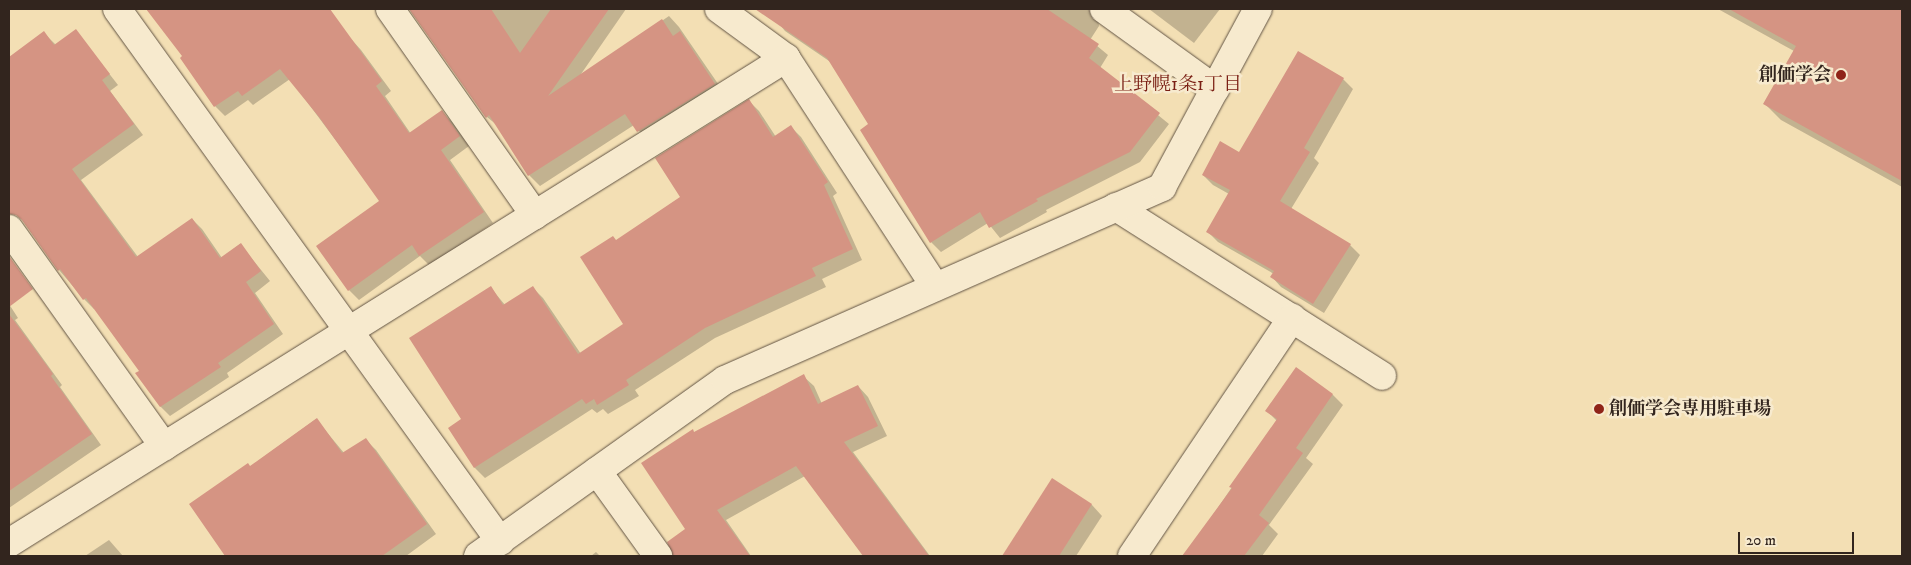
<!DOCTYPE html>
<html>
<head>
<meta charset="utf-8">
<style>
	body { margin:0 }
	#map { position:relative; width:1911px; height:565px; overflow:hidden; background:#f3dfb4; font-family:"IM FELL DW Pica","Noto Serif JP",serif }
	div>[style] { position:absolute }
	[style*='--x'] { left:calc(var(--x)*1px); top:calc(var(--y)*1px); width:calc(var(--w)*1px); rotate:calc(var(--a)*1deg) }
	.shadow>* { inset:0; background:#0003 }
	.building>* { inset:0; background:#d59483 }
	.roads { filter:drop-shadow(0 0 1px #625444) drop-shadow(0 0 1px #625444) }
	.street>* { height:28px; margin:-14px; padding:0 14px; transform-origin:14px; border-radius:14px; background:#f7eace }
	.dots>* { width:14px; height:14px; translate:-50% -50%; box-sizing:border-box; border:2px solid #f7eace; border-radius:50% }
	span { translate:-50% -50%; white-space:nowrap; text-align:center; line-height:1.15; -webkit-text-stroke:5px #f7eace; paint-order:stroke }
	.poi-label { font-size:18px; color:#32251e; font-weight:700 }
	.right { translate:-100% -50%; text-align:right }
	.left { translate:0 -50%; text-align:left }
	.neighbourhood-label { font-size:19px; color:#7a1f14 }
	.frame { position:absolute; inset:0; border:10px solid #32251e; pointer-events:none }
	.scale { position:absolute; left:1738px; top:532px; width:116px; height:22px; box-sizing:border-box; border:2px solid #32251e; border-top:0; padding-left:6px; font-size:15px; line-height:18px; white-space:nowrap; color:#32251e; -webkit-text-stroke:4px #f7eace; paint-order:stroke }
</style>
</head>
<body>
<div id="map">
	<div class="shadow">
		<i style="clip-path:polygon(154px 9px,224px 9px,232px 18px,245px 9px,318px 9px,346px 45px,352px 40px,361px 50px,391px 91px,385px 96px,411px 134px,442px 112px,452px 122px,469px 146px,450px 160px,493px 223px,430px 266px,420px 256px,359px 300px,349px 290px,381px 201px,290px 79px,253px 105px,248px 100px,225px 116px,215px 106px,182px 58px,184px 56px,150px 12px)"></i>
		<i style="clip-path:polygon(409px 9px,626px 9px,579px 77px,669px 16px,679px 27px,725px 94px,649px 142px,634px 125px,540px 186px,529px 175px,498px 126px,487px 117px)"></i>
		<i style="clip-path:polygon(760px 9px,996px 9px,1009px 18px,1015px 9px,1103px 9px,1098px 18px,1099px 26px,1090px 40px,1108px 55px,1100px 68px,1169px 124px,1140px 162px,1046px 210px,1047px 212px,1000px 238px,988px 223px,941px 252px,931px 242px,870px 125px,832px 63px,785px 31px,776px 20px)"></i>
		<i style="clip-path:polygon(1149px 9px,1220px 9px,1194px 43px)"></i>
		<i style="clip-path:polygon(1718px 9px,1902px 9px,1902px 187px,1781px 120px,1765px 104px,1794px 51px)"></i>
		<i style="clip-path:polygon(76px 31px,118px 85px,110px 91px,143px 135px,81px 180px,138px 257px,192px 219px,202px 229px,222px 258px,240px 244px,270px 281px,255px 293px,283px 334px,227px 373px,229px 377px,170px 416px,160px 406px,141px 371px,95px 308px,94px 309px,84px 299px,59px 270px,9px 202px,9px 58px,44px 33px,56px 45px)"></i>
		<i style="clip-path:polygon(1343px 79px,1353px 89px,1314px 158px,1319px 163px,1291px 209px,1350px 245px,1360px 255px,1324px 313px,1281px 287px,1272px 277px,1274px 274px,1218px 242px,1208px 232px,1229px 194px,1213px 185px,1203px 175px,1240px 154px)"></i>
		<i style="clip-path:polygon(749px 101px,759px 111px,776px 137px,791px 127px,801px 137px,837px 193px,833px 196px,862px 260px,822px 279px,826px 287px,715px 338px,635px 390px,639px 396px,608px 414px,603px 409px,597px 413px,592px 409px,485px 478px,475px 468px,450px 428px,463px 420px,491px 288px,505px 305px,533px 288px,543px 298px,581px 354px,625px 325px,616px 241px,681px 197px)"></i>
		<i style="clip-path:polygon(9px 304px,18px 318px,15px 320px,62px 385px,60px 387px,101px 445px,9px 508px)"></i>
		<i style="clip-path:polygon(1296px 369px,1333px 395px,1343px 405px,1306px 458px,1313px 464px,1269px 525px,1278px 534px,1262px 556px,1185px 556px,1277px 421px,1267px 411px)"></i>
		<i style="clip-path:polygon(803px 376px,814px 386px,822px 404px,858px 386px,868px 397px,887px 436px,853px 452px,930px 556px,865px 556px,805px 476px,726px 520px,751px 556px,684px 556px,672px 540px,687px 530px,695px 433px)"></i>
		<i style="clip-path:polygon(316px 419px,344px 453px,366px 440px,376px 450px,436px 534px,406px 556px,226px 556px,190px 504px,250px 467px)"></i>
		<i style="clip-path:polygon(1052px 480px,1092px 505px,1102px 516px,1076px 556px,1009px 556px,1005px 553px)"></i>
		<i style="clip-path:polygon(109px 540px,123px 556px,85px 556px)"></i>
		<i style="clip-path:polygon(596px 552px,600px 556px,591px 556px)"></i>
	</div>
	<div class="building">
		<i style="clip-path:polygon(146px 9px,330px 9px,382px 81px,376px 86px,409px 133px,442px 110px,460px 136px,441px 150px,484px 212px,419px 256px,412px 245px,348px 291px,316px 246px,379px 201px,319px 117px,280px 69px,242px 96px,238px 91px,214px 107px,180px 58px,182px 56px)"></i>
		<i style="clip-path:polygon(409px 9px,491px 9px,520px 53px,551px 9px,609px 9px,548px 96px,662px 19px,673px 36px,680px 31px,715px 84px,637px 132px,625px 114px,528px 176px,489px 115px,486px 118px)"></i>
		<i style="clip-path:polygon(755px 9px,1047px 9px,1099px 44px,1089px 58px,1160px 113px,1130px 152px,1036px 199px,1038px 201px,989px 228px,980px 212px,930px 243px,860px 130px,868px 124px,827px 58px)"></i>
		<i style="clip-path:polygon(1729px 9px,1902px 9px,1902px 181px,1763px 104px,1796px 46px)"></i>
		<i style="clip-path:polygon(76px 29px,110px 74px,102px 80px,134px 124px,72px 169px,136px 257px,192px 218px,220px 258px,241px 243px,261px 271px,246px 282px,274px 324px,218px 363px,221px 367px,160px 407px,135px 373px,139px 371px,86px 298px,83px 300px,60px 269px,58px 271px,22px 220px,16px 215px,9px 214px,9px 57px,44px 31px,54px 45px)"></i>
		<i style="clip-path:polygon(1298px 51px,1344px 78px,1304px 148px,1310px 152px,1280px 201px,1351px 244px,1313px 304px,1270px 277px,1274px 271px,1206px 232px,1230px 190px,1202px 175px,1220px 141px,1239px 152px)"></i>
		<i style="clip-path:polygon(749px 99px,773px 137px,791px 125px,828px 182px,824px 185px,853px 249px,812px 268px,816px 276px,705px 328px,626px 380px,629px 385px,597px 405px,594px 399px,586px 404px,582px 399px,474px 468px,448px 428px,461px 419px,409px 338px,491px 286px,503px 305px,533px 286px,578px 354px,623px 324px,580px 257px,613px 236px,616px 240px,680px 197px,655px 158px)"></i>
		<i style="clip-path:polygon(9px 256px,33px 289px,9px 307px)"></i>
		<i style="clip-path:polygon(9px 314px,53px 374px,51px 376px,92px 434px,9px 491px)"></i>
		<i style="clip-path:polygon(1296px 367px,1333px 394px,1296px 448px,1303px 453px,1259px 515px,1269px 523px,1244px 556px,1182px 556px,1232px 488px,1229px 487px,1277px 419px,1265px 411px)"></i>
		<i style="clip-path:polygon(804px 374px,818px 404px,858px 385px,878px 426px,844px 442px,929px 556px,863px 556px,796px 466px,717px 510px,750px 556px,673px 556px,667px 542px,685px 529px,641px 463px,693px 429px,694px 432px)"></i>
		<i style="clip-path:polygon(317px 418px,342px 453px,366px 438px,427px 524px,382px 556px,225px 556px,189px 504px,248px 463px,250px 466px)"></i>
		<i style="clip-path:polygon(1052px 478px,1092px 504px,1059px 556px,1002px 556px)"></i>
	</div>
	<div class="roads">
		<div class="street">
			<i style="--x:117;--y:9;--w:656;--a:54.25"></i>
			<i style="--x:390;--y:9;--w:252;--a:54.9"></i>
			<i style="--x:719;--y:9;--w:83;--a:36.2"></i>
			<i style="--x:786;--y:58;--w:273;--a:56.9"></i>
			<i style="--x:1104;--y:9;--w:137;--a:35.8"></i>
			<i style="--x:1116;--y:207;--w:315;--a:32.4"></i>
			<i style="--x:9;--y:229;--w:267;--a:54.5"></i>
			<i style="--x:597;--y:471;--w:105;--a:54.3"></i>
			<i style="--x:9;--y:543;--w:916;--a:-31.97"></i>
			<i style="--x:478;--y:556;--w:303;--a:-35.5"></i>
			<i style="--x:725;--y:380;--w:478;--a:-23.8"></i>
			<i style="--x:1162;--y:187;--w:202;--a:-61.7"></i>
			<i style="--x:1132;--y:556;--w:287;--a:-56.1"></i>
		</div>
	</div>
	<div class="dots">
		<i style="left:1841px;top:75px;background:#8f2418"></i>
		<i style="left:1599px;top:409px;background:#8f2418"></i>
	</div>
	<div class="poi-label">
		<span class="right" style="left:1831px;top:75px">創価学会</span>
		<span class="left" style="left:1609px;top:409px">創価学会専用駐車場</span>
	</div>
	<div class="neighbourhood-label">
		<span style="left:1178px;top:85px">上野幌1条1丁目</span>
	</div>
	<div class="frame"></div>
	<div class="scale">20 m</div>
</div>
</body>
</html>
